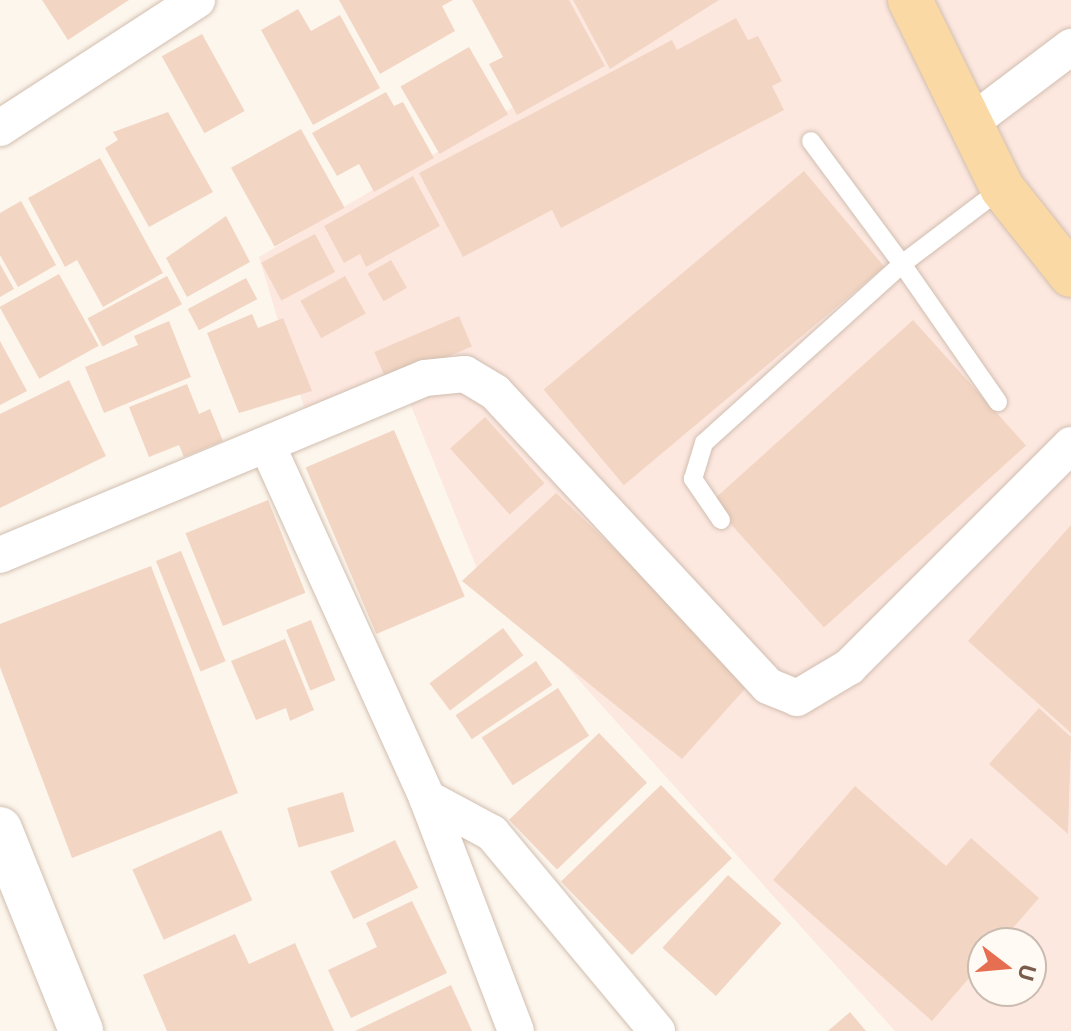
<!DOCTYPE html>
<html>
<head>
<meta charset="utf-8">
<style>
	body { margin:0 }
	#map { position:relative; width:1071px; height:1031px; overflow:hidden; background:#fdf6ec; font-family:"Noto Sans",sans-serif }
	div>[style] { position:absolute }
	[style*='--x'] { left:calc(var(--x)*1px); top:calc(var(--y)*1px); width:calc(var(--w)*1px); rotate:calc(var(--a)*1deg) }
	.commercial>* { inset:0; background:#fde8e0 }
	.building>* { inset:0; background:#f3d5c3; transform-origin:0 0 }
	.roads { filter:drop-shadow(0 0 2px #d1beb0) drop-shadow(0 0 2px #d1beb0) }
	.lane>* { height:18px; margin:-9px; padding:0 9px; transform-origin:9px; border-radius:9px; background:#fff }
	.street>* { height:36px; margin:-18px; padding:0 18px; transform-origin:18px; border-radius:18px; background:#fff }
	.secondary>* { height:44px; margin:-22px; padding:0 22px; transform-origin:22px; border-radius:22px; background:#fff }
	.primary>* { height:44px; margin:-22px; padding:0 22px; transform-origin:22px; border-radius:22px; background:#fbd9a5 }
	span { translate:-50% -50%; white-space:nowrap; text-align:center; line-height:1.15; -webkit-text-stroke:8px #fffaf3; paint-order:stroke }
	.north { position:absolute; left:967px; top:927px; width:80px; height:80px; box-sizing:border-box; background:#fffaf3; border:2px solid #cabbb1; border-radius:50%; rotate:106deg; font-size:22px; font-weight:700; line-height:32px; text-align:center; color:#7a5c4d }
	.north::after { content:''; display:block; margin:auto; width:28px; height:36px; background:#e76f51; clip-path:polygon(50% 0,100% 100%,50% 72%,0 100%) }
</style>
</head>
<body>
<div id="map">
	<div class="commercial">
		<i style="clip-path:polygon(evenodd,550px 0,1071px 0,1071px 1031px,895px 1031px,476px 566px,401px 381px,313px 437px,259px 257px,583px 66px,550px 0,983px 943px,1031px 943px,1031px 991px,983px 991px,983px 943px)"></i>
	</div>
	<div class="building">
		<i style="clip-path:polygon(42px 0,129px 0,68px 40px)"></i>
		<i style="clip-path:polygon(339px 0,453px 0,442px 6px,455px 31px,380px 74px)"></i>
		<i style="clip-path:polygon(472px 0,569px 0,605px 66px,517px 115px,489px 64px,503px 57px)"></i>
		<i style="clip-path:polygon(573px 0,719px 0,610px 69px)"></i>
		<i style="clip-path:polygon(298px 9px,311px 31px,340px 15px,380px 88px,313px 125px,261px 30px)"></i>
		<i style="clip-path:polygon(736px 18px,748px 40px,758px 36px,782px 81px,772px 86px,784px 110px,561px 228px,552px 210px,463px 257px,419px 173px,672px 40px,677px 50px)"></i>
		<i style="left:202px;top:34px;width:88px;height:46px;rotate:61deg"></i>
		<i style="left:469px;top:47px;width:78px;height:79px;rotate:60deg"></i>
		<i style="clip-path:polygon(386px 92px,394px 106px,403px 102px,434px 158px,374px 192px,359px 164px,337px 176px,312px 133px)"></i>
		<i style="clip-path:polygon(168px 112px,213px 192px,149px 227px,105px 148px,118px 140px,113px 132px)"></i>
		<i style="left:301px;top:129px;width:90px;height:80px;rotate:61deg"></i>
		<i style="clip-path:polygon(100px 158px,163px 273px,103px 307px,77px 260px,65px 267px,28px 198px)"></i>
		<i style="left:804px;top:171px;width:125px;height:340px;rotate:50deg"></i>
		<i style="clip-path:polygon(413px 176px,440px 226px,366px 267px,360px 254px,344px 263px,324px 226px)"></i>
		<i style="clip-path:polygon(21px 201px,56px 265px,18px 287px,0 255px,0 213px)"></i>
		<i style="clip-path:polygon(226px 216px,250px 262px,187px 297px,166px 258px)"></i>
		<i style="left:315px;top:234px;width:43px;height:61px;rotate:62deg"></i>
		<i style="left:391px;top:260px;width:32px;height:27px;rotate:60deg"></i>
		<i style="clip-path:polygon(0 264px,14px 289px,0 297px)"></i>
		<i style="left:59px;top:274px;width:82px;height:68px;rotate:61deg"></i>
		<i style="left:167px;top:276px;width:32px;height:90px;rotate:62deg"></i>
		<i style="left:345px;top:276px;width:43px;height:51px;rotate:61deg"></i>
		<i style="left:246px;top:278px;width:24px;height:66px;rotate:62deg"></i>
		<i style="clip-path:polygon(252px 314px,258px 328px,283px 318px,312px 391px,239px 413px,207px 333px)"></i>
		<i style="left:459px;top:316px;width:33px;height:92px;rotate:67deg"></i>
		<i style="left:913px;top:320px;width:169px;height:272px;rotate:48deg"></i>
		<i style="clip-path:polygon(169px 321px,191px 377px,104px 413px,85px 367px,138px 345px,134px 336px)"></i>
		<i style="clip-path:polygon(0 341px,27px 391px,0 405px)"></i>
		<i style="clip-path:polygon(69px 380px,106px 456px,0 508px,0 414px)"></i>
		<i style="clip-path:polygon(187px 384px,199px 414px,210px 409px,223px 441px,184px 457px,179px 445px,149px 457px,129px 407px)"></i>
		<i style="left:485px;top:417px;width:89px;height:47px;rotate:48deg"></i>
		<i style="left:394px;top:430px;width:181px;height:96px;rotate:67deg"></i>
		<i style="clip-path:polygon(556px 493px,753px 680px,682px 759px,462px 581px)"></i>
		<i style="left:268px;top:500px;width:100px;height:89px;rotate:68deg"></i>
		<i style="clip-path:polygon(1071px 525px,1071px 733px,968px 641px)"></i>
		<i style="left:181px;top:551px;width:119px;height:27px;rotate:68deg"></i>
		<i style="clip-path:polygon(151px 566px,238px 793px,72px 858px,0 667px,0 624px)"></i>
		<i style="left:311px;top:620px;width:65px;height:27px;rotate:68deg"></i>
		<i style="left:503px;top:628px;width:34px;height:92px;rotate:53deg"></i>
		<i style="clip-path:polygon(285px 639px,314px 710px,290px 721px,286px 708px,256px 720px,231px 661px)"></i>
		<i style="left:536px;top:661px;width:29px;height:97px;rotate:56deg"></i>
		<i style="left:558px;top:688px;width:57px;height:91px;rotate:57deg"></i>
		<i style="clip-path:polygon(1039px 708px,1071px 737px,1068px 834px,989px 764px)"></i>
		<i style="left:599px;top:733px;width:69px;height:125px;rotate:46deg"></i>
		<i style="left:661px;top:785px;width:102px;height:139px;rotate:46deg"></i>
		<i style="clip-path:polygon(855px 786px,946px 866px,971px 838px,1039px 898px,1000px 943px,983px 943px,983px 962px,932px 1021px,773px 880px)"></i>
		<i style="left:343px;top:792px;width:41px;height:58px;rotate:74deg"></i>
		<i style="left:221px;top:830px;width:77px;height:97px;rotate:66deg"></i>
		<i style="left:395px;top:840px;width:53px;height:72px;rotate:64deg"></i>
		<i style="left:728px;top:875px;width:72px;height:98px;rotate:42deg"></i>
		<i style="clip-path:polygon(412px 901px,447px 973px,351px 1018px,328px 970px,377px 947px,366px 923px)"></i>
		<i style="clip-path:polygon(235px 934px,249px 964px,295px 943px,334px 1031px,167px 1031px,143px 975px)"></i>
		<i style="clip-path:polygon(451px 985px,472px 1031px,355px 1031px)"></i>
		<i style="clip-path:polygon(850px 1012px,866px 1031px,828px 1031px)"></i>
	</div>
	<div class="roads">
		<div class="lane">
			<i style="--x:998;--y:402;--w:168;--a:-124.8"></i>
			<i style="--x:902;--y:264;--w:126;--a:-37.2"></i>
			<i style="--x:721;--y:520;--w:50;--a:-124.3"></i>
			<i style="--x:693;--y:479;--w:38;--a:-73"></i>
			<i style="--x:704;--y:443;--w:267;--a:-42.1"></i>
			<i style="--x:902;--y:264;--w:153;--a:-126.5"></i>
		</div>
		<div class="street">
			<i style="--x:973;--y:121;--w:123;--a:-37.1"></i>
			<i style="--x:0;--y:128;--w:235;--a:-33"></i>
			<i style="--x:268;--y:447;--w:385;--a:65.6"></i>
			<i style="--x:427;--y:798;--w:249;--a:69.1"></i>
			<i style="--x:0;--y:555;--w:460;--a:-22.6"></i>
			<i style="--x:425;--y:378;--w:40;--a:-5.7"></i>
			<i style="--x:465;--y:374;--w:35;--a:31"></i>
			<i style="--x:495;--y:392;--w:401;--a:47.1"></i>
			<i style="--x:768;--y:686;--w:31;--a:22"></i>
			<i style="--x:797;--y:698;--w:61;--a:-30.8"></i>
			<i style="--x:849;--y:667;--w:314;--a:-45"></i>
			<i style="--x:427;--y:798;--w:74;--a:28.3"></i>
			<i style="--x:492;--y:833;--w:258;--a:50.2"></i>
		</div>
		<div class="secondary">
			<i style="--x:0;--y:829;--w:218;--a:68.1"></i>
		</div>
		<div class="primary">
			<i style="--x:910;--y:0;--w:209;--a:63.9"></i>
			<i style="--x:1002;--y:188;--w:111;--a:51.6"></i>
		</div>
	</div>
	<div class="north">U</div>
</div>
</body>
</html>
